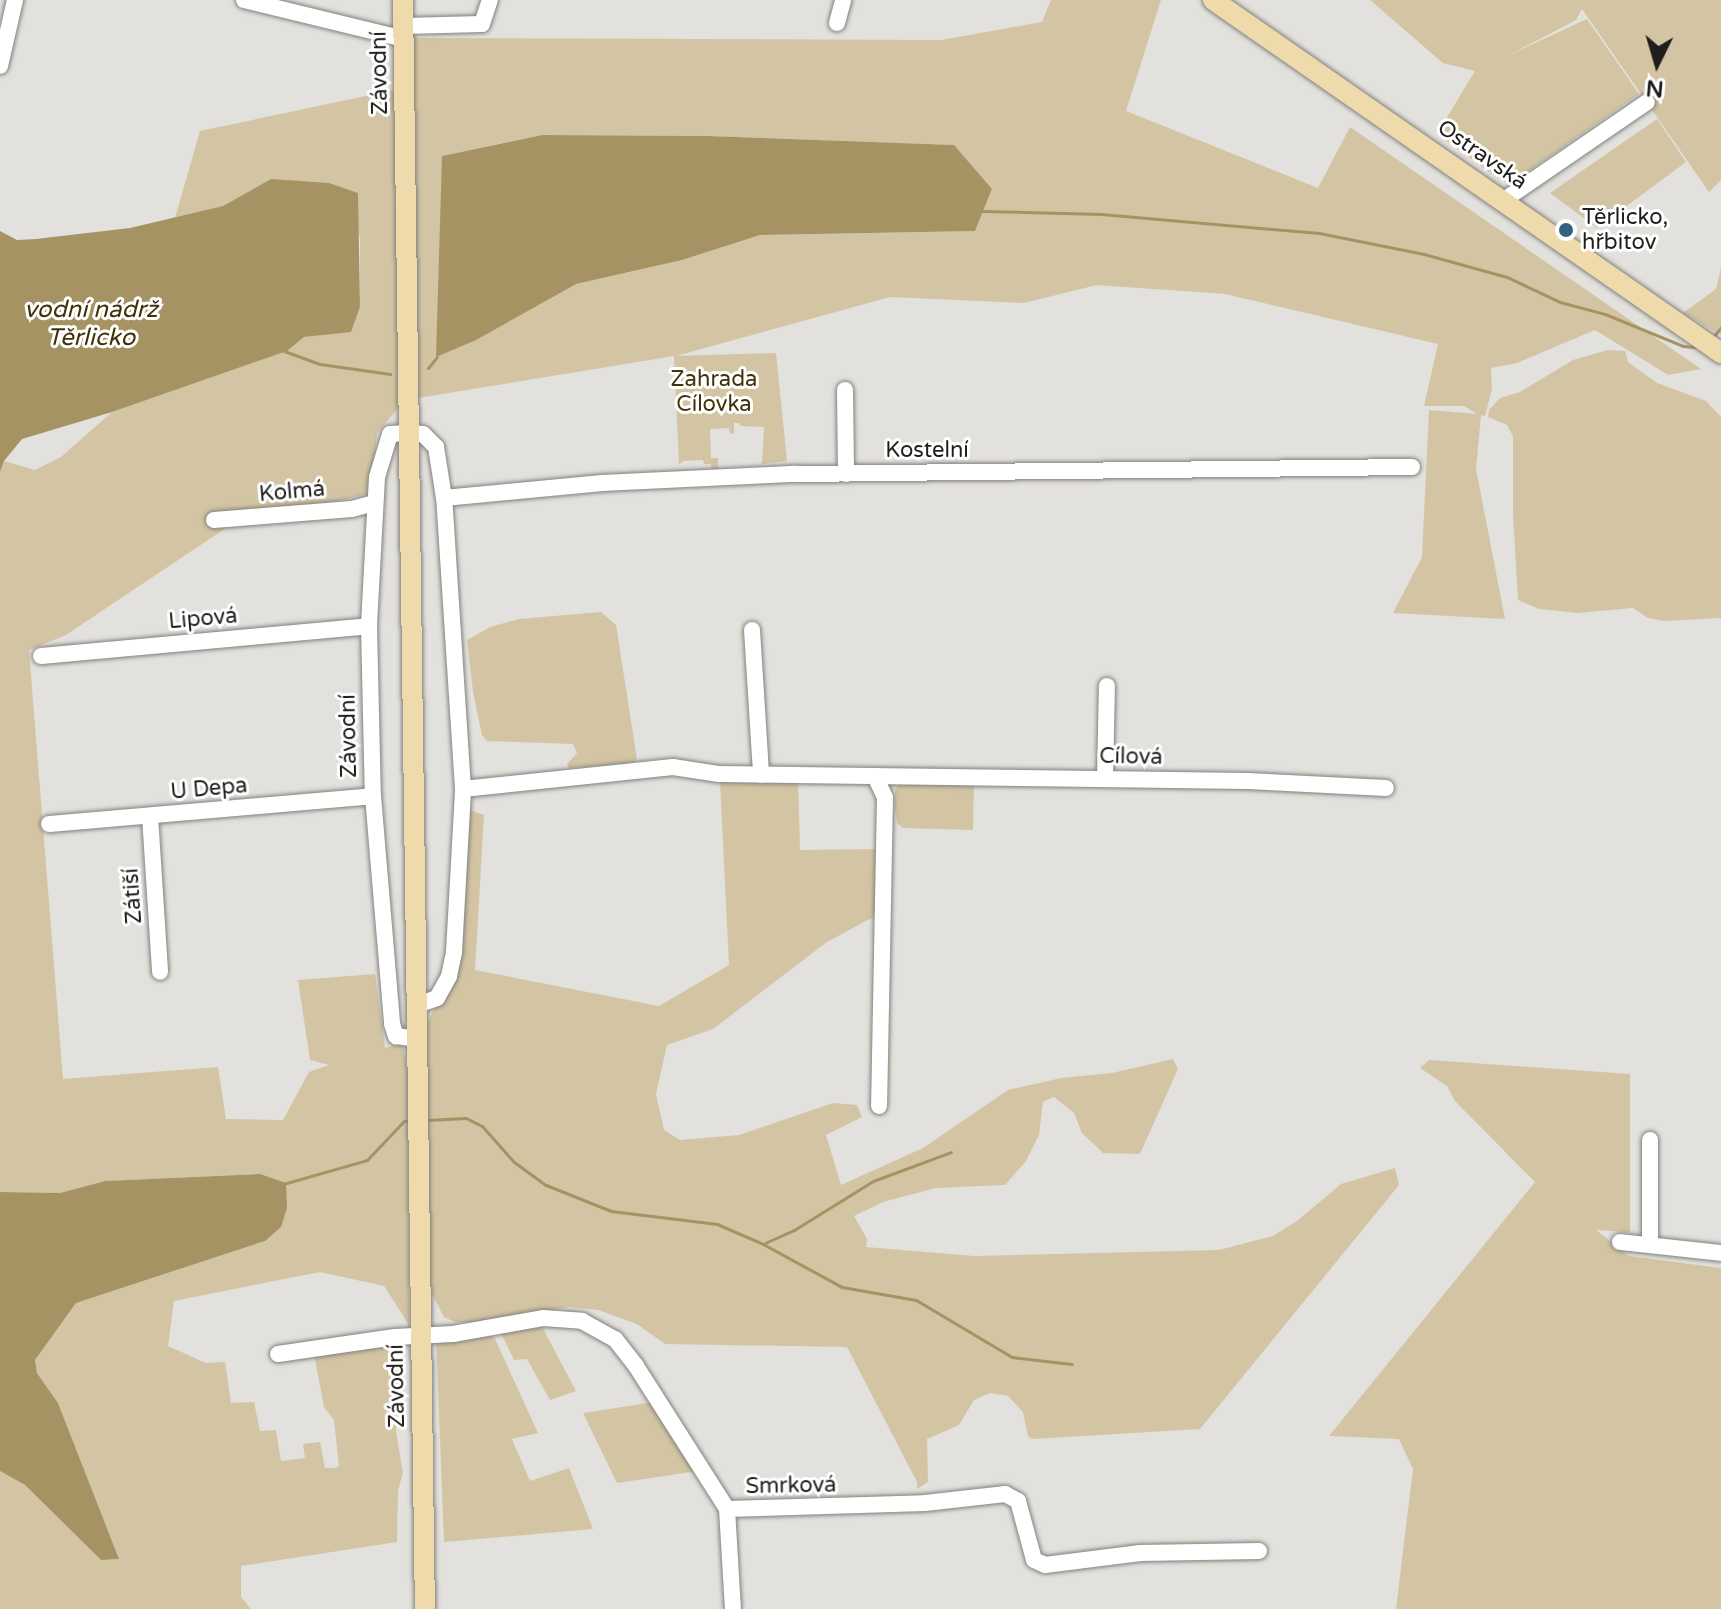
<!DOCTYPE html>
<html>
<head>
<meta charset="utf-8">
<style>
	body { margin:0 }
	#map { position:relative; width:1721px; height:1609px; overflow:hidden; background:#e2e1dd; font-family:"Varela Round",sans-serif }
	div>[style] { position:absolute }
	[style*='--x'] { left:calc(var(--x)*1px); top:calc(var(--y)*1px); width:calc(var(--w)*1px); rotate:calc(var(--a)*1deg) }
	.green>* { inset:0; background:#d3c5a3 }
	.water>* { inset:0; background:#a69364 }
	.stream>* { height:3px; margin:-1.5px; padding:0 1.5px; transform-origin:1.5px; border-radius:1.5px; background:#a69364 }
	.roads { filter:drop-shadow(0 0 2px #83817e) drop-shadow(0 0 2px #83817e) }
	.minor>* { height:16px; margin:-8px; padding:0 8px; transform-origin:8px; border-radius:8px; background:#fff }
	.major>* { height:20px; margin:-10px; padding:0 10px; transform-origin:10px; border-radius:10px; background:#eedaaa }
	.dots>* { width:22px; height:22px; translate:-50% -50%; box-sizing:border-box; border:4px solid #fff; border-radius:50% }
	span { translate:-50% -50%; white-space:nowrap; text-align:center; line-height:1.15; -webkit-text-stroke:6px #fff; paint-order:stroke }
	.street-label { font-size:22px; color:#1f1e1d }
	.poi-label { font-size:22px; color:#1f1e1d }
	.left { translate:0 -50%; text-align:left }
	.park-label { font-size:22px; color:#403209 }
	.water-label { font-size:24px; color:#403109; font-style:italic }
	.north { position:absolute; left:1617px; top:24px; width:80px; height:80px; -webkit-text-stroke:6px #fff; paint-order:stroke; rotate:185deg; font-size:22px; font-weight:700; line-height:32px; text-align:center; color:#1f1e1d }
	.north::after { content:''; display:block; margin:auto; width:28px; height:36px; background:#1f1e1d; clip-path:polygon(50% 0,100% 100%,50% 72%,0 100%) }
</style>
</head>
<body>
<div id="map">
	<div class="green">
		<i style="clip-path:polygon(evenodd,1051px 0,1161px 0,1126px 111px,1318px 188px,1350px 127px,1701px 369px,1668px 375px,1595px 330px,1517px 363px,1491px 368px,1492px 389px,1485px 416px,1481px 415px,1476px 469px,1505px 619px,1393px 613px,1422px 557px,1429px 410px,1477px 414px,1464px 406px,1424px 406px,1438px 344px,1225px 294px,1097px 285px,1024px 303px,890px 297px,676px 356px,776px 353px,787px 461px,762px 464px,764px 427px,740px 426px,739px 423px,734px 423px,734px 433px,730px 434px,729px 428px,710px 429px,711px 458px,718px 458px,718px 469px,712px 470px,711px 464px,704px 464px,703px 460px,683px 461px,679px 465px,674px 356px,418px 398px,412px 38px,941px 40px,1042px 22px,1051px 0,542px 135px,707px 136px,953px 145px,992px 189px,975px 231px,760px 235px,682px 260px,576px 284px,442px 156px,542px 135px)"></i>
		<i style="clip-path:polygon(1370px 0,1721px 0,1721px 180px,1709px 192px,1582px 9px,1576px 20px,1509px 55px,1587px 19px,1639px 94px,1515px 180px,1509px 182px,1496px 177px,1437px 134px,1475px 71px,1443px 63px)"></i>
		<i style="clip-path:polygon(394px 90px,399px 407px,377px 433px,371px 493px,229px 526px,66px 635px,29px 650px,63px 1079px,218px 1067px,226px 1119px,283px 1120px,309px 1072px,329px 1065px,310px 1060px,298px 980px,375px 974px,385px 1048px,402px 1043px,408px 1073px,409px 1325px,384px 1286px,320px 1272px,174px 1301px,168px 1346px,206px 1363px,225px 1362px,231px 1403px,254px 1402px,260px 1431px,276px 1430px,281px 1461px,305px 1458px,303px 1444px,320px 1442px,325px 1468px,334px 1468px,339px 1466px,334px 1420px,324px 1407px,314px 1354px,398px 1341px,396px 1431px,403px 1473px,398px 1490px,397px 1542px,241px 1566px,241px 1597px,251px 1609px,0 1609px,0 1471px,25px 1485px,101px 1560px,119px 1559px,58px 1403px,37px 1373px,35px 1360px,76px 1303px,265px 1241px,260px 1174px,105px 1181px,60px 1193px,0 1192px,0 472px,4px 461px,35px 470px,61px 457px,112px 412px,287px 351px,304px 337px,351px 331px,360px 307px,360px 236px,271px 179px,223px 206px,175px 218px,200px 131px)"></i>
		<i style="clip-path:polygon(1657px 119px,1686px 162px,1597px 228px,1550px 193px)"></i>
		<i style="clip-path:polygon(1721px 268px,1721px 335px,1683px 313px,1716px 289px)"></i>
		<i style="clip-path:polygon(1608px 350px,1625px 351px,1628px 362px,1657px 383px,1706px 401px,1721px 417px,1721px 618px,1664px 621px,1648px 618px,1633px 608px,1577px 613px,1539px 609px,1518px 600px,1513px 515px,1513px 436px,1507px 425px,1488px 417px,1489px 410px,1500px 398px,1520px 392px,1573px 360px)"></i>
		<i style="clip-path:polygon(601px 612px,616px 625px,637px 759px,630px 764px,569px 768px,567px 764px,577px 753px,573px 744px,487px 741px,482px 735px,473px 692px,467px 640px,490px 627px,519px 619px)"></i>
		<i style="clip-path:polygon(798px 780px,800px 850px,880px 849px,879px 914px,827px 942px,713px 1029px,667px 1045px,656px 1094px,664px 1130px,680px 1140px,739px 1135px,833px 1103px,857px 1105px,862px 1117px,826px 1135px,841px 1185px,923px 1148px,1008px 1090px,1061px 1078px,1112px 1073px,1173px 1059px,1178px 1069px,1140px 1154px,1103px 1153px,1082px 1133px,1074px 1113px,1054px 1097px,1043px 1102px,1039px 1135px,1026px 1161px,1005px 1185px,936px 1188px,883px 1202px,854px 1216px,867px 1239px,866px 1247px,974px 1256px,1219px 1250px,1273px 1236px,1297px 1221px,1341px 1184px,1395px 1168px,1399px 1185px,1200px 1429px,1032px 1439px,1028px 1436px,1023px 1412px,1008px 1396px,990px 1393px,974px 1400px,959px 1425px,927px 1439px,928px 1482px,917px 1489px,917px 1482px,847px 1347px,665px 1344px,637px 1324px,598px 1310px,570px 1307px,477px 1323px,455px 1322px,444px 1317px,428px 1286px,424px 1032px,433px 1011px,451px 989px,462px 940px,470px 810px,484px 815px,475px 970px,659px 1006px,729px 965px,720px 781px)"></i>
		<i style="clip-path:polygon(900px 781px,974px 781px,973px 830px,903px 828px,897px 823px,895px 809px,895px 790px)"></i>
		<i style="clip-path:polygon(1429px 1060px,1630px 1074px,1630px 1232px,1596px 1230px,1629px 1256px,1721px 1268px,1721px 1609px,1396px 1609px,1413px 1469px,1399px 1439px,1329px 1436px,1535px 1182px,1455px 1101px,1447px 1086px,1420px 1068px)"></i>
		<i style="clip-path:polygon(540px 1323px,576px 1391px,550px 1400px,527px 1359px,514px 1360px,500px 1331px)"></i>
		<i style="clip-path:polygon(487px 1333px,495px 1339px,538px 1433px,512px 1439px,530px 1481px,569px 1468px,593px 1529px,444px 1542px,436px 1338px)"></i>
		<i style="clip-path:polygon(655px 1402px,698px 1471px,617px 1483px,583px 1413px)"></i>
	</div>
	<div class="water">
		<i style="clip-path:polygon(542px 135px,707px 136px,954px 145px,992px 189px,975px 231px,760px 235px,682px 260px,576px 284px,476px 340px,436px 357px,442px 156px)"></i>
		<i style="clip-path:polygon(271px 179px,329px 183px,358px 193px,360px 307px,351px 332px,304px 337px,287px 351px,112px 412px,22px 439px,4px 461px,0 472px,0 231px,17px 240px,36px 239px,130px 228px,223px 206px)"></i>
		<i style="clip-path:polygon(260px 1174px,286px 1183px,287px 1208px,281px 1227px,265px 1241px,76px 1303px,35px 1360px,37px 1373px,58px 1403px,119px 1559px,101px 1560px,25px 1485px,0 1471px,0 1192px,60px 1193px,105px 1181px)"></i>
	</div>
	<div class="stream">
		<i style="--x:982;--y:211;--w:119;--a:1.4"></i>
		<i style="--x:1101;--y:214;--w:219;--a:5"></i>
		<i style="--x:1319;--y:233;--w:107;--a:11.3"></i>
		<i style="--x:1424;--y:254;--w:86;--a:15.5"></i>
		<i style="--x:1507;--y:277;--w:59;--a:25.3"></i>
		<i style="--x:1560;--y:302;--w:47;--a:14.9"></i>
		<i style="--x:1605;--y:314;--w:84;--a:22.3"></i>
		<i style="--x:1683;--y:346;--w:12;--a:5"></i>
		<i style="--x:1713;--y:337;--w:13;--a:-51"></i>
		<i style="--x:284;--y:351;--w:38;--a:20"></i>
		<i style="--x:320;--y:364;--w:71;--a:8.1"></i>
		<i style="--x:428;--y:368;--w:14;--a:-51"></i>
		<i style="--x:427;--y:1120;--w:39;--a:-3"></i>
		<i style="--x:466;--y:1118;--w:18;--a:27"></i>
		<i style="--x:482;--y:1126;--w:48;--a:48.4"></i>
		<i style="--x:514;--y:1162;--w:39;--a:36"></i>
		<i style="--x:546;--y:1185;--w:70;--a:21.8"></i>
		<i style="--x:611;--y:1211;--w:107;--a:7"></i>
		<i style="--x:717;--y:1224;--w:50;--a:23.5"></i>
		<i style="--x:763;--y:1244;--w:90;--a:28.6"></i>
		<i style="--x:842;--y:1287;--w:75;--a:10"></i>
		<i style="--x:916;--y:1300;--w:112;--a:30.7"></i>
		<i style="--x:1012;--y:1357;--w:60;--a:6.7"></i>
		<i style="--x:283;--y:1184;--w:87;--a:-15.9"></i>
		<i style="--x:367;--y:1160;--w:54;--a:-46.5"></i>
		<i style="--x:404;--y:1121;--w:7;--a:0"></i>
		<i style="--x:765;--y:1243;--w:32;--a:-24"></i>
		<i style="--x:794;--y:1230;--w:93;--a:-31.8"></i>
		<i style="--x:873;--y:1181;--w:83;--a:-20.4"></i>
	</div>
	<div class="roads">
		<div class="minor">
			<i style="--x:244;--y:0;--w:165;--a:13.7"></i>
			<i style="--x:837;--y:23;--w:24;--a:-75"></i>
			<i style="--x:404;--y:26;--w:78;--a:-1.5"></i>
			<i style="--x:482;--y:24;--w:25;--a:-72"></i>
			<i style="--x:0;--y:66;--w:68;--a:-77.2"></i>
			<i style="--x:1504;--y:200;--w:173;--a:-34.4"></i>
			<i style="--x:845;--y:390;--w:84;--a:89.3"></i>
			<i style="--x:444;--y:498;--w:159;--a:-5.4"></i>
			<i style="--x:602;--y:483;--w:194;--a:-2.7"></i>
			<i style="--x:796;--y:474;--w:616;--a:-0.65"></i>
			<i style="--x:214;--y:520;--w:138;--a:-4.6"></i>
			<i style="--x:352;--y:509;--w:23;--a:-15"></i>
			<i style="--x:752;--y:630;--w:145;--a:86.4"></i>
			<i style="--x:41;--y:656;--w:329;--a:-5.2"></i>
			<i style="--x:875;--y:776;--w:23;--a:65"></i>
			<i style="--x:885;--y:797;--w:309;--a:91.1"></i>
			<i style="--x:1105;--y:778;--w:92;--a:-88.8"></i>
			<i style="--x:463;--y:789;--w:211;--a:-6"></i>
			<i style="--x:673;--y:767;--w:47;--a:8.7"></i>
			<i style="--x:719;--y:774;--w:529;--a:0.76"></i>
			<i style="--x:1248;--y:781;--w:138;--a:2.9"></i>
			<i style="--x:150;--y:816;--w:156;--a:86.3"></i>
			<i style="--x:49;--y:824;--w:325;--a:-4.9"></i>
			<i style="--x:417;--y:1005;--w:21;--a:-19"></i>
			<i style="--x:437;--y:998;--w:25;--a:-61"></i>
			<i style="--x:449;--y:976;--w:25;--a:-78"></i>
			<i style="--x:454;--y:952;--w:163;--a:-86.8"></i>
			<i style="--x:463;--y:789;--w:292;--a:-93.7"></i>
			<i style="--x:444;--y:498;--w:52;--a:-98.9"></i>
			<i style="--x:436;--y:447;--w:18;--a:-135"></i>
			<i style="--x:423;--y:434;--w:14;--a:-176"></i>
			<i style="--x:409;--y:433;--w:19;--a:177"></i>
			<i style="--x:390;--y:434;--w:45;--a:106.8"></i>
			<i style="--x:377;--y:477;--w:149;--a:93.1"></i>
			<i style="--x:369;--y:626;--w:170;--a:88.7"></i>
			<i style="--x:373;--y:796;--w:229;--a:85.2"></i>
			<i style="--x:392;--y:1024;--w:13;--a:72"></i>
			<i style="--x:396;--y:1036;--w:21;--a:8"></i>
			<i style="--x:1650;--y:1140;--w:104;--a:90"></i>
			<i style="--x:1620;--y:1242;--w:102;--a:6.2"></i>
			<i style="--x:278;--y:1354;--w:118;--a:-8.3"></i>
			<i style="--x:395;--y:1337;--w:58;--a:-3"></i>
			<i style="--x:453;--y:1334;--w:91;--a:-10.1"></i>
			<i style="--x:543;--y:1318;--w:39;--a:4"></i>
			<i style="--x:582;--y:1321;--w:38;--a:29"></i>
			<i style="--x:615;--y:1339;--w:34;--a:52"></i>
			<i style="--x:636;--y:1366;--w:169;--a:57.5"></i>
			<i style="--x:727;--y:1509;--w:198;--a:-1.7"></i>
			<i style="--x:925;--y:1503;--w:81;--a:-6.4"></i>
			<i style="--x:1005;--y:1494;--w:15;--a:28"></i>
			<i style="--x:1018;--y:1501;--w:61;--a:74.8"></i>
			<i style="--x:1034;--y:1560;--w:12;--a:24"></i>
			<i style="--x:1045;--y:1565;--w:96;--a:-7.2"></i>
			<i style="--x:1140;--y:1553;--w:119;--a:-1"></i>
			<i style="--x:727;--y:1509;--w:100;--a:86.6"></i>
		</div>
		<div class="major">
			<i style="--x:403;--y:0;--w:1609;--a:89.22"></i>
			<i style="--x:1213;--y:0;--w:619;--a:34.79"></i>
		</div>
	</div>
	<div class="dots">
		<i style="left:1566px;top:230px;background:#336382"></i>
	</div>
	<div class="street-label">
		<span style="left:380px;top:73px;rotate:-91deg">Závodní</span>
		<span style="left:1482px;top:155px;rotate:35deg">Ostravská</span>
		<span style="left:927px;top:451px">Kostelní</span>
		<span style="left:292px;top:492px;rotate:-5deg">Kolmá</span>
		<span style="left:203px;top:619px;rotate:-5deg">Lipová</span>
		<span style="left:349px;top:736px;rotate:-91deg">Závodní</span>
		<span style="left:1131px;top:757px;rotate:1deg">Cílová</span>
		<span style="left:209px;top:789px;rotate:-5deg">U Depa</span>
		<span style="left:133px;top:896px;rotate:-94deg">Zátiší</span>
		<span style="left:397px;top:1386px;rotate:-91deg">Závodní</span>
		<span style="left:791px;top:1486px;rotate:-1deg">Smrková</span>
	</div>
	<div class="poi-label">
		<span class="left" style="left:1582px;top:230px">Těrlicko,<br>hřbitov</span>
	</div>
	<div class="park-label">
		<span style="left:714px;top:392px">Zahrada<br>Cílovka</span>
	</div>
	<div class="water-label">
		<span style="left:91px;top:324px">vodní nádrž<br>Těrlicko</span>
	</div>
	<div class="north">N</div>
</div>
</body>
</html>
